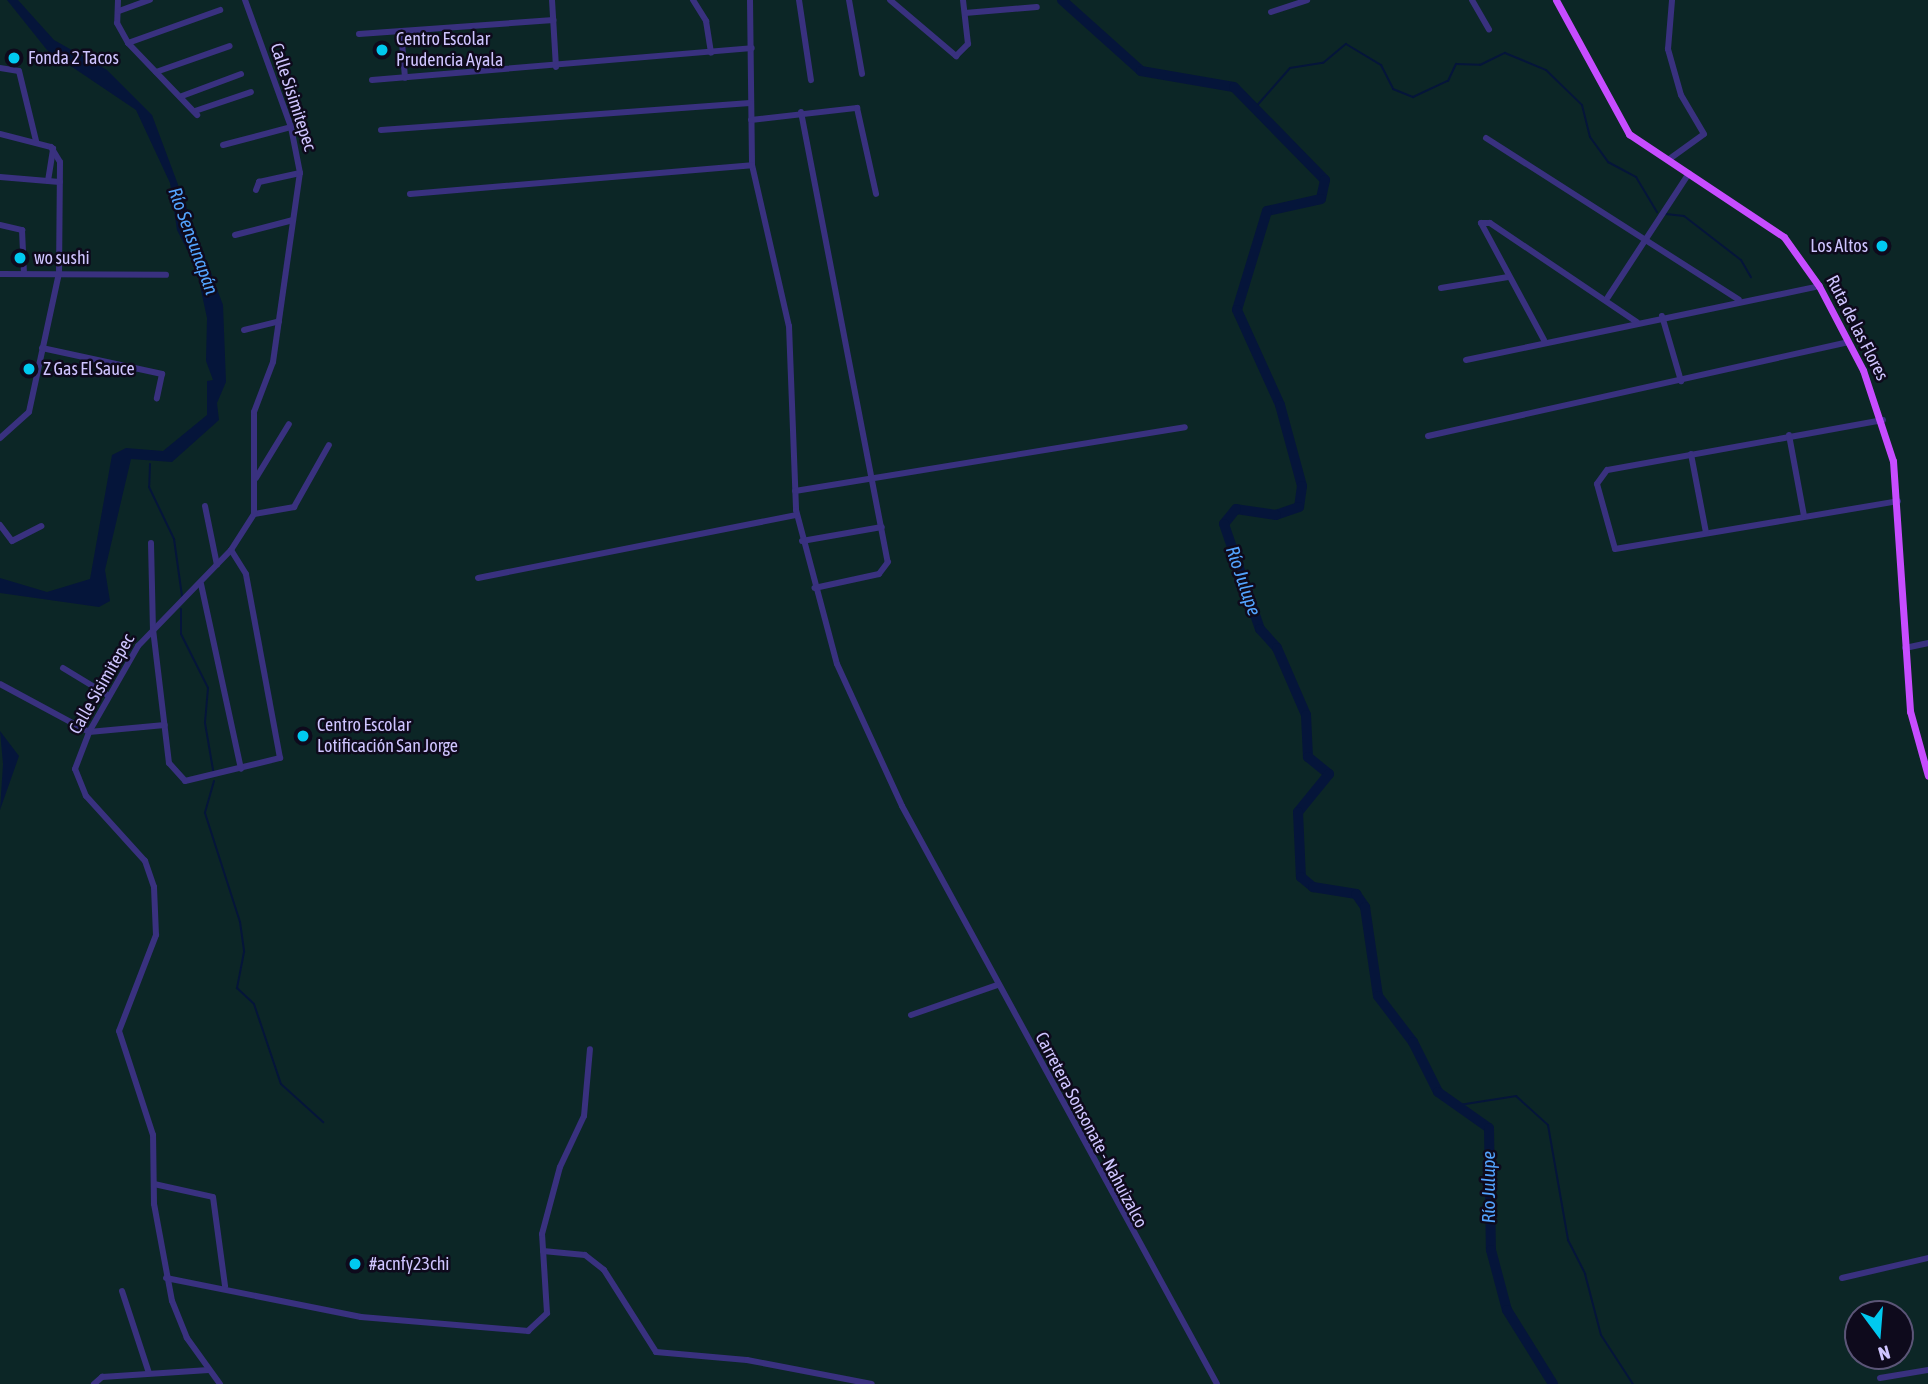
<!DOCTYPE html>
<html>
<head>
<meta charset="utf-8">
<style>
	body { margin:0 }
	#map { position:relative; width:1928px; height:1384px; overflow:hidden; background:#0e0a1c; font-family:"Asap Condensed",sans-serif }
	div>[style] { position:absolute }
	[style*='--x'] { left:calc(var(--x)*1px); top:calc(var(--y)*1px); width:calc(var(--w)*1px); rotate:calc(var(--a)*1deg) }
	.green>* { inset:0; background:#0c2626 }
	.water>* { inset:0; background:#05153a }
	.stream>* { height:2px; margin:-1px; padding:0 1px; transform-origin:1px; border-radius:1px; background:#05153a }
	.river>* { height:10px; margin:-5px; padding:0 5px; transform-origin:5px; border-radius:5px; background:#05153a }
	.minor>* { height:6px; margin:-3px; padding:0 3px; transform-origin:3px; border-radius:3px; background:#39317f }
	.major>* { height:7px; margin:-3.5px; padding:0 3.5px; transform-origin:3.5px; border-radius:3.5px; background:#c74cff }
	.dots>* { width:19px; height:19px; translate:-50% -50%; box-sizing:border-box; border:4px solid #0e0a1c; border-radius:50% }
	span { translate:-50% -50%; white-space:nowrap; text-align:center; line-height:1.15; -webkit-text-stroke:5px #0e0a1c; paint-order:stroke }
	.poi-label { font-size:18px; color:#cfc5ff }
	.left { translate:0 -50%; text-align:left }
	.right { translate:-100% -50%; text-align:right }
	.street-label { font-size:18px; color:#cfc5ff }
	.water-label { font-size:19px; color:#53a4ff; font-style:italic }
	.north { position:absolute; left:1844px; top:1300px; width:70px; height:70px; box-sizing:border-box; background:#0e0a1c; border:2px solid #5b5577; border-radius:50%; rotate:164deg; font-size:19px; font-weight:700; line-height:28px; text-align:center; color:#cfc5ff }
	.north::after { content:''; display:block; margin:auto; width:24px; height:32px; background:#00c9f0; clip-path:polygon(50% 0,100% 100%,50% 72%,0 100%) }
</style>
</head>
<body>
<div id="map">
	<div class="green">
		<i style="clip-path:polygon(evenodd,0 0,1928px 0,1928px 1384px,0 1384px,0 0,1858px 1314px,1900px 1314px,1900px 1356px,1858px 1356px,1858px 1314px)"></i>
	</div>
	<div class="water">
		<i style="clip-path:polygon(7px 0,18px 0,54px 40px,107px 70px,152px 115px,223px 305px,226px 382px,217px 403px,219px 420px,172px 462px,131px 459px,105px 570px,110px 601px,99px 607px,0 593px,0 578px,47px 592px,90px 579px,112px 455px,126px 448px,163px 451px,207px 415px,207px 381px,213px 380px,206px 361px,207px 318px,196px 267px,177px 230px,170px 183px,136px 110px,47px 50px)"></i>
		<i style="clip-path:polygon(0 731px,19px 756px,0 810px,3px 764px)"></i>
	</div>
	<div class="stream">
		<i style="--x:1253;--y:110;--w:56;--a:-48.6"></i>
		<i style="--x:1290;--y:68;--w:33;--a:-9"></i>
		<i style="--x:1323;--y:63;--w:30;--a:-40"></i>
		<i style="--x:1346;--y:44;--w:41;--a:31"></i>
		<i style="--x:1381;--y:65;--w:27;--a:63"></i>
		<i style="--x:1393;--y:89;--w:22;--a:22"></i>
		<i style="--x:1413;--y:97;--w:38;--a:-25"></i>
		<i style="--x:1448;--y:81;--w:19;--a:-65"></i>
		<i style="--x:1456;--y:64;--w:24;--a:2"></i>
		<i style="--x:1480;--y:65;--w:28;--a:-26"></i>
		<i style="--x:1505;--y:53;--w:44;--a:22.5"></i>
		<i style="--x:1546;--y:70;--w:50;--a:44.2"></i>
		<i style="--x:1582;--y:105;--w:33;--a:76"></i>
		<i style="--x:1590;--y:137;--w:31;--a:54"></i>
		<i style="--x:1608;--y:162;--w:32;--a:28"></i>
		<i style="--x:1636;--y:177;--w:41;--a:59"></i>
		<i style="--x:1666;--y:214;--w:18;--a:6"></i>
		<i style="--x:1684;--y:216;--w:72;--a:37.7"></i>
		<i style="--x:1741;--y:260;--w:20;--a:60"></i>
		<i style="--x:150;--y:464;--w:23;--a:92"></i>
		<i style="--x:149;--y:487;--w:58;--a:64.3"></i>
		<i style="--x:174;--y:539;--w:58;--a:82"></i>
		<i style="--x:181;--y:609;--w:25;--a:90"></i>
		<i style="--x:181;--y:634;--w:60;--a:63.4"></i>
		<i style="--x:208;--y:688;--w:35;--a:95"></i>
		<i style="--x:205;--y:723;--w:48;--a:80.3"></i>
		<i style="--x:214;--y:781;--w:33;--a:106"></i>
		<i style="--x:205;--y:813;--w:114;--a:72.2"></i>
		<i style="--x:240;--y:922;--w:30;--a:82"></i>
		<i style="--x:244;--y:952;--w:37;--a:101"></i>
		<i style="--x:237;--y:988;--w:23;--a:43"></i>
		<i style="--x:254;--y:1004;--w:84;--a:71.4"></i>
		<i style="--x:281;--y:1084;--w:57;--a:42.1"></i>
		<i style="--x:1459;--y:1105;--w:58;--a:-9"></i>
		<i style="--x:1516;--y:1096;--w:43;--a:42.2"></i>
		<i style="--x:1548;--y:1125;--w:117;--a:80.1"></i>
		<i style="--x:1568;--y:1240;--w:38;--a:63"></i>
		<i style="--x:1585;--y:1274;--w:63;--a:75.3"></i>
		<i style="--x:1601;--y:1335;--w:59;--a:56.9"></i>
	</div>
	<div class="river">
		<i style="--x:1062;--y:0;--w:106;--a:41.9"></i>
		<i style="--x:1141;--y:71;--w:94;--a:9.8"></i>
		<i style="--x:1234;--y:87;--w:130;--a:45.6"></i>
		<i style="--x:1325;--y:180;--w:19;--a:102"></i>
		<i style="--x:1321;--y:199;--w:55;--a:167.5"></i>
		<i style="--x:1267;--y:211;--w:103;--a:106.9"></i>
		<i style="--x:1237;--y:310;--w:104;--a:65.6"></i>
		<i style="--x:1280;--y:405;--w:84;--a:74.8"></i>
		<i style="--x:1302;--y:486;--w:21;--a:98"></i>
		<i style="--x:1299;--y:507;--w:24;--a:161"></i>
		<i style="--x:1276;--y:515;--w:40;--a:-171.5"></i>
		<i style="--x:1236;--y:509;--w:19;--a:129"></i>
		<i style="--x:1224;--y:524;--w:111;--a:71.1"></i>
		<i style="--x:1260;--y:629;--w:25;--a:48"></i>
		<i style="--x:1277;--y:648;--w:73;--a:66.6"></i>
		<i style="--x:1306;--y:715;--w:42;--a:87.3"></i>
		<i style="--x:1308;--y:757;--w:27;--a:39"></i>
		<i style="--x:1329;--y:774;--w:49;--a:129.2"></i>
		<i style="--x:1298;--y:812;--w:65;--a:87.4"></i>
		<i style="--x:1301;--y:877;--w:16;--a:40"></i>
		<i style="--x:1313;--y:887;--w:44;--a:9.2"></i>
		<i style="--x:1356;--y:894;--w:16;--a:55"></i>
		<i style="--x:1365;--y:907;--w:90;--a:81.7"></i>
		<i style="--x:1378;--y:996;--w:58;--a:52.7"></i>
		<i style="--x:1413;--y:1042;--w:56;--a:63.4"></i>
		<i style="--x:1438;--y:1092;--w:62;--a:35.2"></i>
		<i style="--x:1489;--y:1128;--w:122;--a:89.1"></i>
		<i style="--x:1491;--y:1250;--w:62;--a:75.1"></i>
		<i style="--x:1507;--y:1310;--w:87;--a:58.1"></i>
	</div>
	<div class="minor">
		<i style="--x:118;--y:0;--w:23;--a:92"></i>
		<i style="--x:117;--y:23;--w:23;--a:61"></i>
		<i style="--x:128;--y:43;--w:100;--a:46.2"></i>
		<i style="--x:552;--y:0;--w:67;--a:86.6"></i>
		<i style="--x:693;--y:0;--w:25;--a:58"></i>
		<i style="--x:706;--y:21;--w:32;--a:81"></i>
		<i style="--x:750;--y:0;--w:165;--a:89.3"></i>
		<i style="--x:752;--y:165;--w:165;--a:77.1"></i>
		<i style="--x:789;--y:326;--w:184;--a:87.8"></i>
		<i style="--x:796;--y:510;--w:159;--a:75.1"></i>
		<i style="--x:837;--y:664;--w:156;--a:65.4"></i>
		<i style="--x:902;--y:806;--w:658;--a:61.41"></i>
		<i style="--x:799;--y:0;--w:81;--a:81.5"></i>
		<i style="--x:849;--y:0;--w:75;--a:80"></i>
		<i style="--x:890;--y:0;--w:87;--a:40.3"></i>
		<i style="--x:956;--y:56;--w:17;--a:-45"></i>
		<i style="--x:968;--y:44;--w:44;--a:-96.5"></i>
		<i style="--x:1472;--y:0;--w:34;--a:60"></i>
		<i style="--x:119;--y:11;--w:33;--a:-20"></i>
		<i style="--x:1271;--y:12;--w:38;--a:-18"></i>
		<i style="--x:965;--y:13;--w:72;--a:-4.8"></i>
		<i style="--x:401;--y:31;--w:47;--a:85.1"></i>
		<i style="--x:359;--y:34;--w:195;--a:-4.1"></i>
		<i style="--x:128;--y:43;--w:98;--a:-19.7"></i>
		<i style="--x:0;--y:68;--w:19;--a:9"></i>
		<i style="--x:19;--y:71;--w:72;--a:76.3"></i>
		<i style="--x:156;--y:72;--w:78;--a:-19.4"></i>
		<i style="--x:372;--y:80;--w:381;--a:-4.8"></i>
		<i style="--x:182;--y:96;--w:63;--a:-20.4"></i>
		<i style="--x:195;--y:111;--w:59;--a:-18.7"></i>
		<i style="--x:801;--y:112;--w:458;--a:79.1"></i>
		<i style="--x:888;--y:562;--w:15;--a:127"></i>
		<i style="--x:879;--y:574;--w:66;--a:167.8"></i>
		<i style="--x:751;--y:120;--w:107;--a:-6.5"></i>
		<i style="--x:857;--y:108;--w:88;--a:77.5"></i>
		<i style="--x:381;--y:130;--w:370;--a:-4.2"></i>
		<i style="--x:0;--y:134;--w:53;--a:14.3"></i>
		<i style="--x:51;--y:147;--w:17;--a:59"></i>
		<i style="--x:60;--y:162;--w:111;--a:90.5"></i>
		<i style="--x:59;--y:273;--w:142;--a:102.2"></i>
		<i style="--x:29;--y:412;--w:39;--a:138"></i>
		<i style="--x:1486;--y:138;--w:300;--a:32.6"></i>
		<i style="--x:223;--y:145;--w:70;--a:-14.8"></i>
		<i style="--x:1668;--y:160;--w:44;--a:-35.8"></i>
		<i style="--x:1704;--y:134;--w:45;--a:-120.5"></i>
		<i style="--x:1681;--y:95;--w:48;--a:-105.8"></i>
		<i style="--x:1668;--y:49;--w:49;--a:-85.3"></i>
		<i style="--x:0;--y:177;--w:60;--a:4.8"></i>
		<i style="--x:48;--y:181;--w:33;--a:-81"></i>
		<i style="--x:256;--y:190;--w:9;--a:-69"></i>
		<i style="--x:259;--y:182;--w:42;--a:-12.4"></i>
		<i style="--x:410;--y:194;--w:343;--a:-4.8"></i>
		<i style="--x:0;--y:225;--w:23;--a:13"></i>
		<i style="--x:22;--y:230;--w:44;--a:87.4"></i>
		<i style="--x:235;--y:235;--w:60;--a:-14.5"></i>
		<i style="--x:0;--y:274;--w:166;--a:0.3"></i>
		<i style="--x:1441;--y:288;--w:68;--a:-9.3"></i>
		<i style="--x:1608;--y:297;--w:148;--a:-56.8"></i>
		<i style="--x:1662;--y:316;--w:68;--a:73.7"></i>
		<i style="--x:244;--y:330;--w:36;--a:-14"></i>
		<i style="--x:1544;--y:340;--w:133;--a:-118.3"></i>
		<i style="--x:1481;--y:223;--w:9;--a:0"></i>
		<i style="--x:1490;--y:223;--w:177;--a:34"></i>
		<i style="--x:42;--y:348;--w:123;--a:12.2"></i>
		<i style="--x:162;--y:374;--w:25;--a:102"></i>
		<i style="--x:1466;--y:360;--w:361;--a:-11.8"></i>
		<i style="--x:1883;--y:420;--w:280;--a:169.7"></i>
		<i style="--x:1607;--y:470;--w:17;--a:126"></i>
		<i style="--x:1597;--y:484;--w:67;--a:74.5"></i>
		<i style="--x:1615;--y:549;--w:287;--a:-9.6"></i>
		<i style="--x:1789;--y:435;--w:82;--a:79.5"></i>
		<i style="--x:1428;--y:436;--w:430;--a:-12.6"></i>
		<i style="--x:1691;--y:454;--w:80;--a:79.2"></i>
		<i style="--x:256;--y:478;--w:63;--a:-58.6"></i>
		<i style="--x:795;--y:491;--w:395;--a:-9.3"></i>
		<i style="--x:205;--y:506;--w:60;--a:78.5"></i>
		<i style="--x:254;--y:514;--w:41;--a:-9.9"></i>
		<i style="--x:294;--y:507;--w:71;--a:-60.6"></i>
		<i style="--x:0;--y:525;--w:20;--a:53"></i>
		<i style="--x:12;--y:541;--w:33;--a:-27"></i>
		<i style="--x:802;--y:541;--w:81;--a:-9.9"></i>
		<i style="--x:151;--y:543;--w:86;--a:88.7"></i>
		<i style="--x:153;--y:629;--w:135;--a:83.2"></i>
		<i style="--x:169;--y:763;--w:24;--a:48"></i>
		<i style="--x:185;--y:781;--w:98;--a:-13.6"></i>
		<i style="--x:280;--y:758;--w:187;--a:-100.5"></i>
		<i style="--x:246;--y:574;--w:28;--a:-122"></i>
		<i style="--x:478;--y:578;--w:325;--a:-11.2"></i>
		<i style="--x:201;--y:584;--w:189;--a:77.8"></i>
		<i style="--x:1905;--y:648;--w:24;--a:-12"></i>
		<i style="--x:63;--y:668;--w:54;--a:31.3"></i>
		<i style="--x:0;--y:684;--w:101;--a:28.3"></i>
		<i style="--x:89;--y:732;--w:76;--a:-5.3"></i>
		<i style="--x:911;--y:1015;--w:91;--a:-19.2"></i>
		<i style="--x:154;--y:1184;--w:60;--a:12.4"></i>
		<i style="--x:213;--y:1197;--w:90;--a:82.3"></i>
		<i style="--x:543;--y:1251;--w:42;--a:5.4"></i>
		<i style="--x:585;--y:1255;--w:24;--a:38"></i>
		<i style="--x:604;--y:1270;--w:97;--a:57.6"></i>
		<i style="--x:656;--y:1352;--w:91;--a:5"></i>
		<i style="--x:747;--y:1360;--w:127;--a:10.9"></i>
		<i style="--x:166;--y:1278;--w:199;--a:11.3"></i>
		<i style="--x:361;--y:1317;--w:168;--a:4.8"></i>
		<i style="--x:528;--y:1331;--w:26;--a:-43"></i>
		<i style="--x:547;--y:1313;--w:79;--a:-93.6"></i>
		<i style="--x:542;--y:1234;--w:69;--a:-75"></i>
		<i style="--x:560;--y:1167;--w:56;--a:-64.8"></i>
		<i style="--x:584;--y:1116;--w:67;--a:-84.9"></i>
		<i style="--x:1842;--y:1278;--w:88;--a:-13.1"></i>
		<i style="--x:122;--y:1291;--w:86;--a:71.8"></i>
		<i style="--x:1880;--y:1378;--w:49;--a:-9.5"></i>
		<i style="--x:94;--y:1384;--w:11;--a:-41"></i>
		<i style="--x:102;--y:1377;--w:107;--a:-3.7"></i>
		<i style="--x:220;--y:1384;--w:57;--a:-125.7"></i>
		<i style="--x:187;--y:1338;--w:40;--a:-112"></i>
		<i style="--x:172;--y:1301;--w:99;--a:-100.5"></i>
		<i style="--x:154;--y:1204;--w:69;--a:-90.8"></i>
		<i style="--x:153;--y:1135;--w:109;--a:-108.1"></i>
		<i style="--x:119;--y:1031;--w:103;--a:-68.9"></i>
		<i style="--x:156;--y:935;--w:48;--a:-92.4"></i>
		<i style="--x:154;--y:887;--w:28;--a:-109"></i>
		<i style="--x:145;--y:861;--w:88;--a:-132.2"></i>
		<i style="--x:86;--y:796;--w:29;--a:-112"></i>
		<i style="--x:75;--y:769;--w:40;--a:-69"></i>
		<i style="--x:89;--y:732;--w:99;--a:-60.3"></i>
		<i style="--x:138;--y:646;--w:134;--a:-45.9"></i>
		<i style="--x:231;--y:550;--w:43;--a:-57.4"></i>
		<i style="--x:254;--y:514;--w:102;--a:-90"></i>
		<i style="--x:254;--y:412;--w:53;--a:-69.2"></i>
		<i style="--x:273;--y:362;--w:191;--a:-81.9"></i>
		<i style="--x:300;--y:173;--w:47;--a:-101.1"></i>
		<i style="--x:291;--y:127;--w:135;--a:-109.9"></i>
	</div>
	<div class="major">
		<i style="--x:1556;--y:0;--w:153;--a:61.4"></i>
		<i style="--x:1629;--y:134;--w:186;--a:33.6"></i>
		<i style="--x:1784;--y:237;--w:60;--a:54.5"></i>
		<i style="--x:1819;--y:286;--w:95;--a:62.4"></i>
		<i style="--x:1863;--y:370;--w:96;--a:71.8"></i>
		<i style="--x:1893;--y:461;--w:251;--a:86.1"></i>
		<i style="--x:1910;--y:711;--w:67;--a:74.5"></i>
	</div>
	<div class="dots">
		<i style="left:382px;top:50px;background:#00c9f0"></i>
		<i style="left:14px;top:58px;background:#00c9f0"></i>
		<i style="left:1882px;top:246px;background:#00c9f0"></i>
		<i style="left:20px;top:258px;background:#00c9f0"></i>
		<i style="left:29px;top:369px;background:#00c9f0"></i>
		<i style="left:303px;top:736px;background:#00c9f0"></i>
		<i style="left:355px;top:1264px;background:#00c9f0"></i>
	</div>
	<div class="poi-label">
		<span class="left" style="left:396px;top:50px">Centro Escolar<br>Prudencia Ayala</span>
		<span class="left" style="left:28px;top:58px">Fonda 2 Tacos</span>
		<span class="right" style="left:1868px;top:246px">Los Altos</span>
		<span class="left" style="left:34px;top:258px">wo sushi</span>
		<span class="left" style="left:43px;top:369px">Z Gas El Sauce</span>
		<span class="left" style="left:317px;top:736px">Centro Escolar<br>Lotificación San Jorge</span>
		<span class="left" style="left:369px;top:1264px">#acnfy23chi</span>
	</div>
	<div class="street-label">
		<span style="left:293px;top:97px;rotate:72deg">Calle Sisimitepec</span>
		<span style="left:1857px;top:328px;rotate:63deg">Ruta de las Flores</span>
		<span style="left:102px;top:684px;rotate:-60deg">Calle Sisimitepec</span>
		<span style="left:1091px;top:1130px;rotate:62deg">Carretera Sonsonate - Nahuizalco</span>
	</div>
	<div class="water-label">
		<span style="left:193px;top:241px;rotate:70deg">Río Sensunapán</span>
		<span style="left:1243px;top:581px;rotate:71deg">Río Julupe</span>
		<span style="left:1489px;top:1187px;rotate:-90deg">Río Julupe</span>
	</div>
	<div class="north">N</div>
</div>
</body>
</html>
